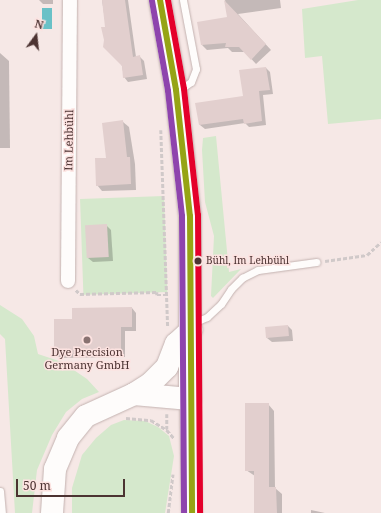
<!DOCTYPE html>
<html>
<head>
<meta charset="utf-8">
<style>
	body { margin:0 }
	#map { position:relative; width:381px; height:513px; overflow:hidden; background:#f6e8e6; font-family:"Noto Serif",serif }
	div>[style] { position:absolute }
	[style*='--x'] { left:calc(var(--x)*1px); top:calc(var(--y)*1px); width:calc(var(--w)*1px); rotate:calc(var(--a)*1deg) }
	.green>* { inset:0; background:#d5e8cc; transform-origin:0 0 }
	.water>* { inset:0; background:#6ac1c7; transform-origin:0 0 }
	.shadow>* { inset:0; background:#0003 }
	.building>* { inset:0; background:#e2cfce; transform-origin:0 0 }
	.path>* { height:2.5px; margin-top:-1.25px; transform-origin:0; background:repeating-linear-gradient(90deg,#d0c9c9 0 4px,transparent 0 6px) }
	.roads { filter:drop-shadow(0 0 1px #c3b2b0) drop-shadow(0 0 1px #c3b2b0) }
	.lane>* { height:7px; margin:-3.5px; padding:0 3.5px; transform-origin:3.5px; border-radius:3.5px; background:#fefcfb }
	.street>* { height:14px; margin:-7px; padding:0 7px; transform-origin:7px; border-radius:7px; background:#fefcfb }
	.secondary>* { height:20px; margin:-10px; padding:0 10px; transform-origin:10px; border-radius:10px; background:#fefcfb }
	.primary>* { height:22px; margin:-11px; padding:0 11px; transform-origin:11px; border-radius:11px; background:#fefcfb }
	.bus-1>* { height:6px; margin:-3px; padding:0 3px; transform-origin:3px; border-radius:3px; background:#96a415 }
	.bus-2>* { height:6px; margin:-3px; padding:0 3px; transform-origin:3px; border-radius:3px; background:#8e44ad }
	.bus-3>* { height:6px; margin:-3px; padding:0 3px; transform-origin:3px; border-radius:3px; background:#e4002b }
	.dots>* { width:11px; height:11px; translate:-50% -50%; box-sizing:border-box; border:2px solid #fce2e0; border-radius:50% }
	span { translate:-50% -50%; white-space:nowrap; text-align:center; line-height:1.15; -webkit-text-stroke:3px #fce2e0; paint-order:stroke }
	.bus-label { font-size:10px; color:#4c3332 }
	.left { translate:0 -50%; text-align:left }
	.street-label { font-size:11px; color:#4c3332 }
	.poi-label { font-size:11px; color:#4c3332 }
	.north { position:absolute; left:16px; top:16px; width:40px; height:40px; -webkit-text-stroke:3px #fce2e0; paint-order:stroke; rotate:15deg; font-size:11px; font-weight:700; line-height:16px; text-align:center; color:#4c3332 }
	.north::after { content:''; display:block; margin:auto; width:14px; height:18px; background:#4c3332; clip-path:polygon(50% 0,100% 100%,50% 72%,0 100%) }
	.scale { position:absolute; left:16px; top:479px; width:109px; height:18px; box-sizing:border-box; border:2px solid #4c3332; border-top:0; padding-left:5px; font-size:12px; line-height:14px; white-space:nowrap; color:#4c3332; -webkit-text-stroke:3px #fce2e0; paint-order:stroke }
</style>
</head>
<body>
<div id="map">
	<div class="green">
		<i style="clip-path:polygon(358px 0,381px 0,381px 119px,328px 124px,322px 56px,305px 58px,302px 9px)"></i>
		<i style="clip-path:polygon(216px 136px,229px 272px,241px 269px,213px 298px,211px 296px,214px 236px,205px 202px,202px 150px,203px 138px)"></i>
		<i style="left:164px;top:196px;width:96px;height:84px;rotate:88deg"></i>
		<i style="clip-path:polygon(0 305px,22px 319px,34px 336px,38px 354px,62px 362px,87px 379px,99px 392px,82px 399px,66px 412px,52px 435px,37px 470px,32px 513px,15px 513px,5px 339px,0 334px)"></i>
		<i style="clip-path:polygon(124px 420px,145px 421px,158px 427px,169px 436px,174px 456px,165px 513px,72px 513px,72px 488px,82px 455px,96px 438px,111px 425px)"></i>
	</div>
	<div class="water">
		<i style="left:42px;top:8px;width:10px;height:21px"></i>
	</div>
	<div class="shadow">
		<i style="clip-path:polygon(39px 0,53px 0,53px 4px,43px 4px)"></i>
		<i style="clip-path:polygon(102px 0,128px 0,136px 57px,140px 57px,144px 61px,147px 79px,128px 82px,124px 77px,122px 66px,106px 27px)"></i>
		<i style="clip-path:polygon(225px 0,280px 0,281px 8px,238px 14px,271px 50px,256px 64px,245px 52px,232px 52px,228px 48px,207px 50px,202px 45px,228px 18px)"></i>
		<i style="clip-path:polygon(0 53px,9px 61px,10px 148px,0 148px)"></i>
		<i style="clip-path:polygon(266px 68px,270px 72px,273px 94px,263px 95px,266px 125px,249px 127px,245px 123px,205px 129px,200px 125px,196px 104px,244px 97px)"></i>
		<i style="clip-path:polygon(123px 122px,129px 127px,135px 164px,136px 190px,102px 191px,97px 185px)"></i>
		<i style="clip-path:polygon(106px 225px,111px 230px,113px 261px,93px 262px,88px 258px)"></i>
		<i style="clip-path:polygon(132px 308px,136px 313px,136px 331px,125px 331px,125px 357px,60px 358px,55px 353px,73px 320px)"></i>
		<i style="clip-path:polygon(288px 326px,292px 330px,293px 341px,272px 342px,267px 338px)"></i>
		<i style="clip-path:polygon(268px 404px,274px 411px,275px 488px,282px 494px,282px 513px,255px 513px,255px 476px,246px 470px)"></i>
		<i style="clip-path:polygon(311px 510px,325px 513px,311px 513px)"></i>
	</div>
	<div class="building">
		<i style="clip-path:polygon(102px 0,125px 0,133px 57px,140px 55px,143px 75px,123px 78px,122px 66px,103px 47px,104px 40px,101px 27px,105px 27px)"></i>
		<i style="clip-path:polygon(224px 0,266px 44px,251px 60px,239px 47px,225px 47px,226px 43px,201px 45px,197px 22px,227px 17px)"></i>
		<i style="clip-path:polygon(266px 67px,270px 90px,259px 91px,262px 121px,244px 124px,243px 119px,199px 125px,195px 103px,243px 96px,239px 70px)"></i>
		<i style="clip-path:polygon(123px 120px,127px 157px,130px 157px,131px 184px,96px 186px,95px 158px,106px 158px,102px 123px)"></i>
		<i style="left:107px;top:224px;width:33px;height:22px;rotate:87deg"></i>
		<i style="clip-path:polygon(132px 307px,132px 327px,121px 327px,121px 353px,54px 354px,54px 319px,72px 319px,72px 308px)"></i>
		<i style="left:288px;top:325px;width:11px;height:23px;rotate:85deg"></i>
		<i style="clip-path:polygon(245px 403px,269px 403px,269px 487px,276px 487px,277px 513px,254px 513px,254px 471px,245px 471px)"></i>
	</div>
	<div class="path">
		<i style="--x:161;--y:130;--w:197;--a:88"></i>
		<i style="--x:325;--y:261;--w:42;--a:-8.1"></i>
		<i style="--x:367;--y:255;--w:19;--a:-43"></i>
		<i style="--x:76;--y:290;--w:6;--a:45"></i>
		<i style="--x:80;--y:294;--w:77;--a:-1.5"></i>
		<i style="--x:157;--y:292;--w:3;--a:90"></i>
		<i style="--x:157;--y:295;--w:10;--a:0"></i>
		<i style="--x:167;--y:414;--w:15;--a:90"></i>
		<i style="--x:126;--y:418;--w:25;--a:5"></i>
		<i style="--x:151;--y:420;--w:19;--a:32"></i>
		<i style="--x:167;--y:430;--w:11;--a:49"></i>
		<i style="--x:168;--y:513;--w:39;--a:-83"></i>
	</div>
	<div class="roads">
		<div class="lane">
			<i style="--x:179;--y:90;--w:14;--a:-34"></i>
			<i style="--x:191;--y:82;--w:14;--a:-69"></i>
			<i style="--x:196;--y:69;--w:70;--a:-100.7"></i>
			<i style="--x:193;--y:323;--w:15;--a:-23"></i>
			<i style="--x:207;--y:317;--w:19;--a:-43"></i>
			<i style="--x:221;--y:304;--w:18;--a:-56"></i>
			<i style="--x:231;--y:289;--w:16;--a:-45"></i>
			<i style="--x:242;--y:278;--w:18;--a:-27"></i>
			<i style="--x:258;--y:270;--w:59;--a:-7.9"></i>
			<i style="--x:0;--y:491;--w:22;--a:85"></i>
		</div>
		<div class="street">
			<i style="--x:68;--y:281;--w:281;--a:-89.6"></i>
		</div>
		<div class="secondary">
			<i style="--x:190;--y:399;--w:114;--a:89"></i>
		</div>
		<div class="primary">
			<i style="--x:134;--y:394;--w:56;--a:5.1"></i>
			<i style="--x:190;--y:399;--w:183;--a:-90"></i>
			<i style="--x:190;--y:216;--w:127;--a:-96.3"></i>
			<i style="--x:176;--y:90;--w:91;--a:-100.1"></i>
			<i style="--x:52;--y:513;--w:44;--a:-86.1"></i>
			<i style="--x:55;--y:469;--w:34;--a:-67"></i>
			<i style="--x:68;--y:438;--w:28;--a:-51"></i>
			<i style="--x:86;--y:416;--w:53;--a:-24.6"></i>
			<i style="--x:134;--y:394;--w:19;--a:-32"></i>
			<i style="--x:150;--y:384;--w:24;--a:-45"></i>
			<i style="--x:167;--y:367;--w:25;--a:-69"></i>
			<i style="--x:176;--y:344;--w:21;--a:-43"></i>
		</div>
	</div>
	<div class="bus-1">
		<i style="--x:160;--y:0;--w:91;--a:79.9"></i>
		<i style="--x:176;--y:90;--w:127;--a:83.7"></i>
		<i style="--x:190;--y:216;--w:297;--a:89.6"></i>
	</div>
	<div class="bus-2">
		<i style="--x:152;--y:1;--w:91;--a:79.9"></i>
		<i style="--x:168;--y:91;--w:126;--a:83.6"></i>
		<i style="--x:182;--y:216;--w:297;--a:89.6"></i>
	</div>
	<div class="bus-3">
		<i style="--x:168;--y:0;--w:90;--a:79.8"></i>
		<i style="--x:184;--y:89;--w:127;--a:83.7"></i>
		<i style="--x:198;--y:215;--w:298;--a:89.6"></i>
	</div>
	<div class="dots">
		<i style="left:198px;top:261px;background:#4c3332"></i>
		<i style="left:87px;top:340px;background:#887271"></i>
	</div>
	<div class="bus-label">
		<span class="left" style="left:206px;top:261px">Bühl, Im Lehbühl</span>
	</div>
	<div class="street-label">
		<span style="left:69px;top:140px;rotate:-89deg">Im Lehbühl</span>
	</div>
	<div class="poi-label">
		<span style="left:87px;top:359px">Dye Precision<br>Germany GmbH</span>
	</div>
	<div class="north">N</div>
	<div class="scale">50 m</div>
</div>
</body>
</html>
